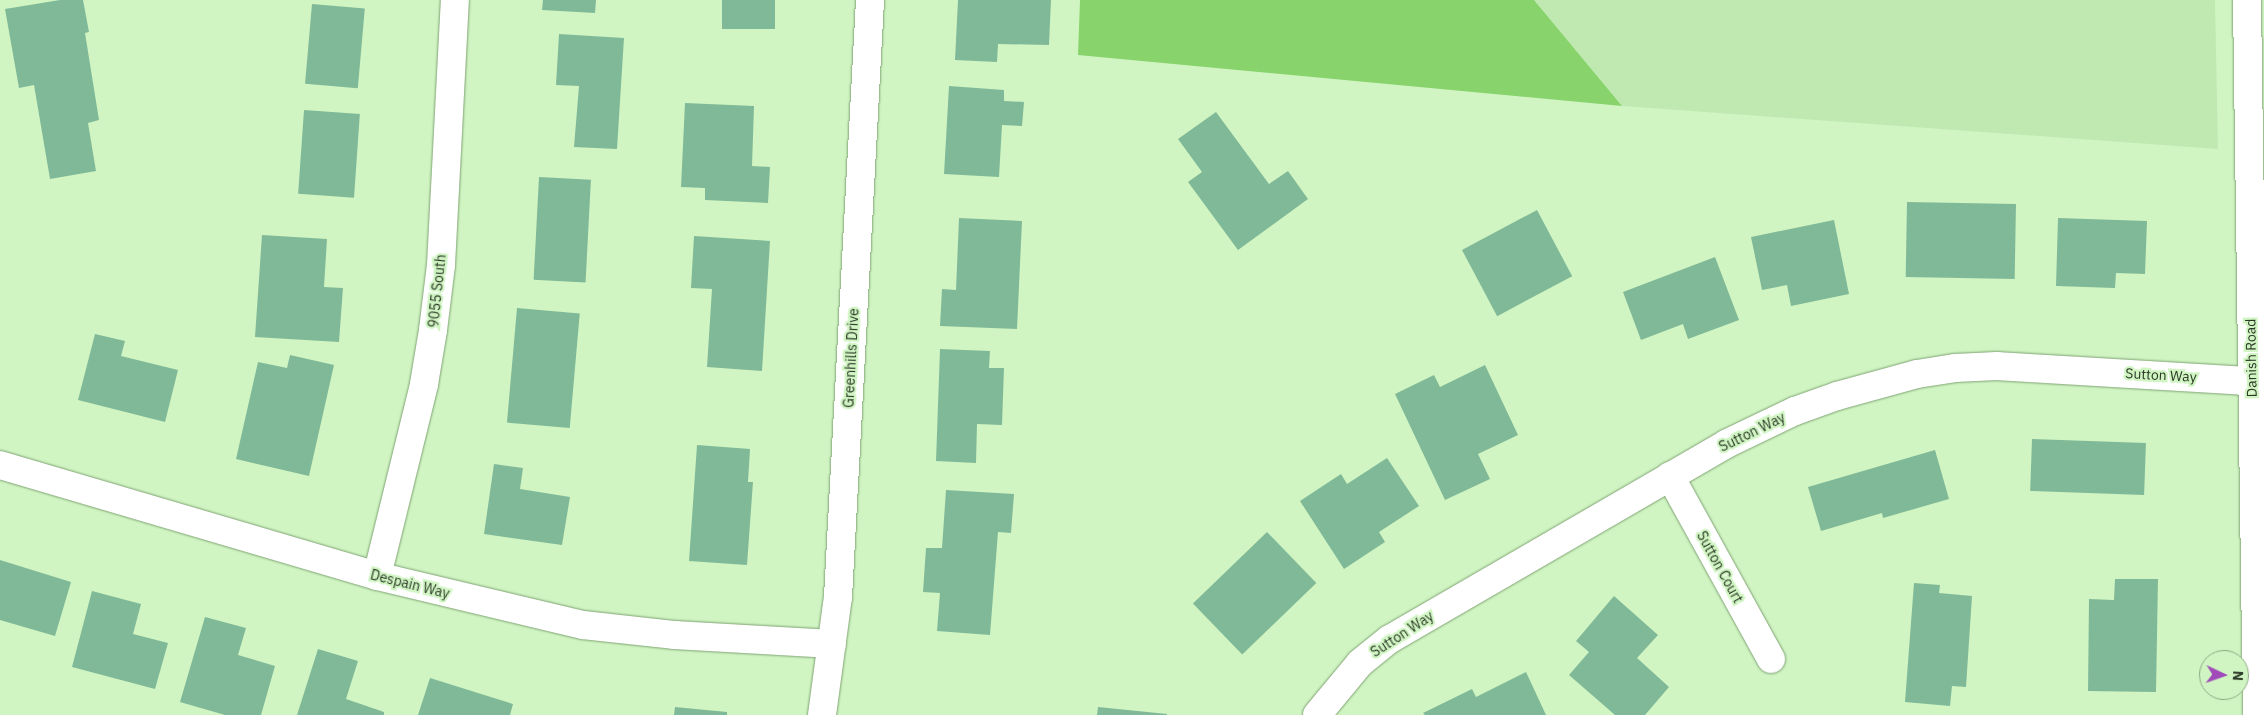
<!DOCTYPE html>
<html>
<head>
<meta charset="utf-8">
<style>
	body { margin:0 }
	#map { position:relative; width:2264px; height:715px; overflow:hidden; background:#d0f5c3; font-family:"IBM Plex Sans",sans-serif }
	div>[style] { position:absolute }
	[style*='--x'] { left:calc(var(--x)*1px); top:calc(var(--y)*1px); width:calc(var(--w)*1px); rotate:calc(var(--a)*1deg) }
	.built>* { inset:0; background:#c0e9b2 }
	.green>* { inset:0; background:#88d36b }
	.building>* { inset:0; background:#80b997; transform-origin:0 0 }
	.roads { filter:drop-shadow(0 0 1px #80a374) drop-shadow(0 0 1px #80a374) }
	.minor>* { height:28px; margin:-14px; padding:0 14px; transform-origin:14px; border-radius:14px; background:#fff }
	.tertiary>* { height:28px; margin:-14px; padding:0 14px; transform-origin:14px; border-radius:14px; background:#fff }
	span { translate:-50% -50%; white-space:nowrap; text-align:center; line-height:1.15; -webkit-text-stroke:4.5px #d0f5c3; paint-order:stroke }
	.street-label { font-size:14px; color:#2b3926 }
	.north { position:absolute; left:2199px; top:650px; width:50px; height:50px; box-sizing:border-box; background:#d0f5c3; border:1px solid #8eaa84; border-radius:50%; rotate:93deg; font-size:14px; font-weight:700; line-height:20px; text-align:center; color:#2b3926 }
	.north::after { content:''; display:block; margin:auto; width:18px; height:22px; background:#a04bb9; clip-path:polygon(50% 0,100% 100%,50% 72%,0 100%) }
</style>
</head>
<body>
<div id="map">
	<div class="built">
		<i style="clip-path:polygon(1534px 0,2215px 0,2218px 149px,1622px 106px)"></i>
	</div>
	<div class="green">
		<i style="clip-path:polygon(1080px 0,1534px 0,1622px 106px,1078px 55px)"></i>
	</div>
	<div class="building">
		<i style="clip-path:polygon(60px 0,83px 0,89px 32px,85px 33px,99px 120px,88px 123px,96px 171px,50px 179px,34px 85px,19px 88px,5px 9px)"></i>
		<i style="clip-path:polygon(543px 0,596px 0,595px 13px,542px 10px)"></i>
		<i style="left:722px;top:0;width:53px;height:29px"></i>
		<i style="clip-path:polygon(958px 0,1051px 0,1049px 45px,998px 44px,997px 62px,955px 60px)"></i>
		<i style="left:312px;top:4px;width:53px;height:80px;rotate:5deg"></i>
		<i style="clip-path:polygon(559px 34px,624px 38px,617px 149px,574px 147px,579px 86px,556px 85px)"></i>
		<i style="clip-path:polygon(949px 86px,1004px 90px,1004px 101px,1024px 102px,1022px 126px,1002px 125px,999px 177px,944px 174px)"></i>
		<i style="clip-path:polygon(685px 103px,754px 106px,752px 166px,770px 167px,768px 203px,705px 200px,705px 188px,681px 187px)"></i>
		<i style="left:304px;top:110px;width:56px;height:84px;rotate:4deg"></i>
		<i style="clip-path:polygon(1216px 112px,1269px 184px,1288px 171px,1308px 199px,1238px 250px,1188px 182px,1202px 172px,1178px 139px)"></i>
		<i style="left:539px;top:177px;width:52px;height:103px;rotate:3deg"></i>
		<i style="left:1907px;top:202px;width:109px;height:75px;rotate:1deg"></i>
		<i style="left:1537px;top:210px;width:75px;height:85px;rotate:62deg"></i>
		<i style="clip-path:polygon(959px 218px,1022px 221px,1017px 329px,940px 326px,942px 289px,956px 290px)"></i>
		<i style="clip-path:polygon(2058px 218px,2147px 221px,2145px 274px,2116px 273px,2115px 288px,2056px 286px)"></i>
		<i style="clip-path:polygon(1834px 220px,1849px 294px,1791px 306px,1787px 285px,1762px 290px,1751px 237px)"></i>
		<i style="clip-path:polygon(262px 235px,327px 239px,324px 287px,343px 288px,339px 342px,255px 337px)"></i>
		<i style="clip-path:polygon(694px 236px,770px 241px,762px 371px,707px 367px,712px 289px,691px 288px)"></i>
		<i style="clip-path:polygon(1715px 257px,1739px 320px,1688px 339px,1683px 324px,1641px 340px,1623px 292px)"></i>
		<i style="left:517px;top:308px;width:63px;height:115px;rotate:5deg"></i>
		<i style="clip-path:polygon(95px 334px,125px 341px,121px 356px,178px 370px,165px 422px,78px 400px)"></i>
		<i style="clip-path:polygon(940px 349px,990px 351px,989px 368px,1004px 368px,1002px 425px,977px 424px,976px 463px,936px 461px)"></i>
		<i style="clip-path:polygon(290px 355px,334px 365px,309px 476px,236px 459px,258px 362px,287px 368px)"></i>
		<i style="clip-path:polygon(1485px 365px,1518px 435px,1478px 454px,1490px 479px,1445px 500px,1395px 394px,1434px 375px,1440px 387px)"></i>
		<i style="left:2032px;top:439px;width:114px;height:52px;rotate:2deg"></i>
		<i style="clip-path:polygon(697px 445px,750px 449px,748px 482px,753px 482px,747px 565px,689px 561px)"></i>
		<i style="clip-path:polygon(1935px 450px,1949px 499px,1883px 518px,1882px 513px,1821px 531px,1808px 487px)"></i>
		<i style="clip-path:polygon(1387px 458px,1419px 506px,1379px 532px,1385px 542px,1344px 569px,1300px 501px,1341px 474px,1347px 484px)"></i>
		<i style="clip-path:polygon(494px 464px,523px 468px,520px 489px,570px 497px,562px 545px,484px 534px)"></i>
		<i style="clip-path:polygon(946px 490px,1014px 494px,1011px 533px,998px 532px,990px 635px,937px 631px,940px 593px,923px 592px,926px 548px,942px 548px)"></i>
		<i style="left:1267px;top:532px;width:71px;height:103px;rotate:46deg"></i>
		<i style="clip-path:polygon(0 560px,71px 582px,55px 636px,0 620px)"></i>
		<i style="clip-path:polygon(2115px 579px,2158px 579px,2156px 692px,2088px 691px,2089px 599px,2114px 600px)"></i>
		<i style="clip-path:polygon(1914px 583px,1940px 585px,1939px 593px,1972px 596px,1966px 687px,1952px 686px,1950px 706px,1905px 702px)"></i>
		<i style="clip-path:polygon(92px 591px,141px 604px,133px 634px,168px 643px,155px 689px,72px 667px)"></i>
		<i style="clip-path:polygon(1614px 596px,1658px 635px,1637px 658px,1669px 687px,1645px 715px,1615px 715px,1569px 675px,1589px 652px,1576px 641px)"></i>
		<i style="clip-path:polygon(205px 617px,246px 628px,238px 655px,275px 666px,261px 715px,225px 715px,180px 702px)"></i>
		<i style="clip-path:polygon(318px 649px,358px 661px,346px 699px,384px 712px,384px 715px,297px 715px)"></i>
		<i style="clip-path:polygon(1526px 672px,1546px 715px,1425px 715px,1423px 713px,1472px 689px,1476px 697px)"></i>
		<i style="clip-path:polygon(430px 678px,513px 704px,510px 715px,418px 715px)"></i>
		<i style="clip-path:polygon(675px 707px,727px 712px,727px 715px,674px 715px)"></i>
		<i style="clip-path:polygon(1098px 707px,1167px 714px,1167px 715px,1097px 715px)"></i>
	</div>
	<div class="roads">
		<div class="minor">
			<i style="--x:0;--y:465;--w:393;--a:16.4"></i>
			<i style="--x:377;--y:576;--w:212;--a:13.4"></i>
			<i style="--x:583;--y:625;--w:93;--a:6.2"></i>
			<i style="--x:675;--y:635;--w:157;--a:3.3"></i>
			<i style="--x:1670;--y:476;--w:209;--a:61.1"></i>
			<i style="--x:377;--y:576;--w:198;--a:-76.2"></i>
			<i style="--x:424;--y:384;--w:55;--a:-80.5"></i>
			<i style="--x:433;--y:330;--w:65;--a:-83"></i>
			<i style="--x:441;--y:265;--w:265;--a:-87"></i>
			<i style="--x:822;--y:715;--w:119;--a:-82.3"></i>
			<i style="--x:838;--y:597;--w:598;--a:-86.93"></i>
			<i style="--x:1317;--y:715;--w:67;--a:-50.4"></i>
			<i style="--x:1360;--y:663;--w:38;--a:-39"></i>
			<i style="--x:1390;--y:639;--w:388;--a:-30.1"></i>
			<i style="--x:1726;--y:444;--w:76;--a:-25.6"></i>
			<i style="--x:1795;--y:411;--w:45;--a:-19.7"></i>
			<i style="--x:1837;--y:396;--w:83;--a:-15.4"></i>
			<i style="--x:1917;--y:374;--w:38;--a:-9"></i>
			<i style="--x:1955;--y:368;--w:42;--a:-2.7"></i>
			<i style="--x:1997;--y:366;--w:267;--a:3.4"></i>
		</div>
		<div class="tertiary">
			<i style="--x:2247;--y:0;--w:715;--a:89.2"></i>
		</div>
	</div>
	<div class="street-label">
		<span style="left:437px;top:291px;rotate:-84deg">9055 South</span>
		<span style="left:851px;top:358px;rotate:-87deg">Greenhills Drive</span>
		<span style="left:2251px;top:358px;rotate:-91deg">Danish Road</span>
		<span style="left:2161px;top:375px;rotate:3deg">Sutton Way</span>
		<span style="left:1752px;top:432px;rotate:-26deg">Sutton Way</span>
		<span style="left:1720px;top:567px;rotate:61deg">Sutton Court</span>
		<span style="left:410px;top:584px;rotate:14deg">Despain Way</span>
		<span style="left:1402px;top:634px;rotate:-33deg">Sutton Way</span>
	</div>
	<div class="north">N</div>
</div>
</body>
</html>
